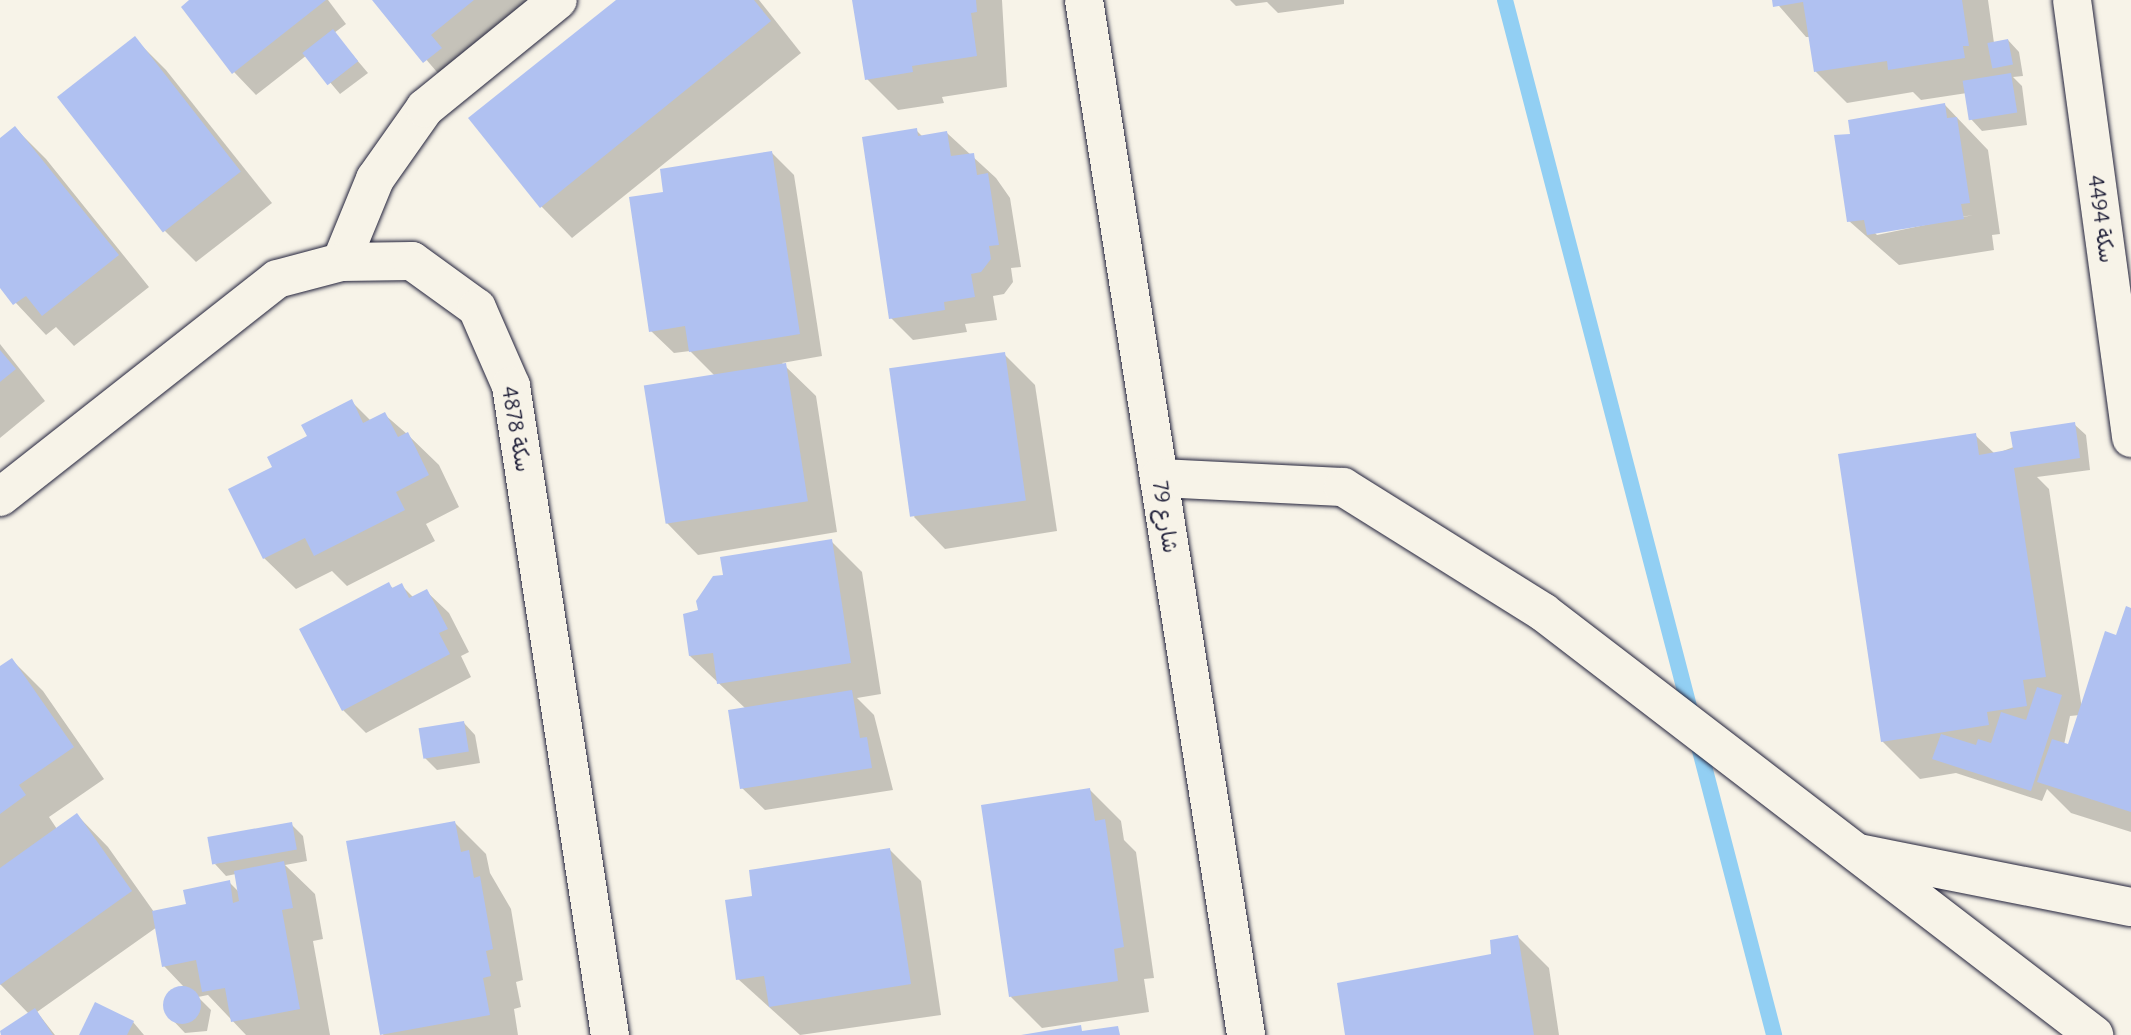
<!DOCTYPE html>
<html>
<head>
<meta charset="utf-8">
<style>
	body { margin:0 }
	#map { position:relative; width:2131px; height:1035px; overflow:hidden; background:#f7f3e8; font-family:Delius,"Playpen Sans Arabic",sans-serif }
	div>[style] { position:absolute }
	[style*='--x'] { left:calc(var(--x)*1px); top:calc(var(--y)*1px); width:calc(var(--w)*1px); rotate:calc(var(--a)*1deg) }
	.shadow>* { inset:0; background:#0003 }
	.stream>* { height:16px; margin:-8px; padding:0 8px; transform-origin:8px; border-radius:8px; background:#92cff3 }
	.building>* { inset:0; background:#b0c1f1; transform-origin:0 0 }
	.round { border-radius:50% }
	.roads { filter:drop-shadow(0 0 2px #22223b) drop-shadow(0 0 2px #22223b) }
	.minor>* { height:38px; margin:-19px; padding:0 19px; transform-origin:19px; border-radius:19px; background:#f7f3e8 }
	span { translate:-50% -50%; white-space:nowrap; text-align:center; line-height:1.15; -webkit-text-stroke:5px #f7f3e8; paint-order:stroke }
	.street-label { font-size:21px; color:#22223b }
</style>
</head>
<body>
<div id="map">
	<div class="shadow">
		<i style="clip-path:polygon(192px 0,328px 0,346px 24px,334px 33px,368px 73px,340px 94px,307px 55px,256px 95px,234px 72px)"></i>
		<i style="clip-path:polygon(375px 0,545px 0,455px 93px)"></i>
		<i style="clip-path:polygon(619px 0,759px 0,801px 53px,572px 238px,541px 206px)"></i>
		<i style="clip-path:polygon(854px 0,1002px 0,1007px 87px,942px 97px,944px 103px,898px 110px,867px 79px)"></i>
		<i style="clip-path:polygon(1230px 0,1344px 0,1344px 4px,1278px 13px,1267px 2px,1236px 6px)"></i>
		<i style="clip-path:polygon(1774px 0,1988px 0,1994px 43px,2008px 40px,2019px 52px,2023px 76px,2013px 77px,2022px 86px,2027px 125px,1982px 131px,1971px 119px,1967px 93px,1921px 100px,1913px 92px,1847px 103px,1816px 72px,1811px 37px,1806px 37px)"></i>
		<i style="clip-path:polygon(135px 39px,166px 70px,272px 203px,196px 262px,165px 231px,59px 97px)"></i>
		<i style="clip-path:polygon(evenodd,1945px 105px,1988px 150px,2000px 234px,1992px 235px,1994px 250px,1899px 265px,1849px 221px,1945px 105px,1973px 215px,1877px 235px,1874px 232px,1973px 215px)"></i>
		<i style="clip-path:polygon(15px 128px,46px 159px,149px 287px,74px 346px,56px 327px,46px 335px,0 286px,0 140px)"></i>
		<i style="clip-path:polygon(916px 130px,923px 137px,947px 133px,996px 178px,1010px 198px,1021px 267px,1011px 268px,1013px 282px,1004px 294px,993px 296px,997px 320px,965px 324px,967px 332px,913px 340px,891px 318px)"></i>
		<i style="clip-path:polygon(771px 152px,794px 175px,822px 356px,782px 363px,816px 396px,837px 532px,698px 555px,667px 523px,715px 376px,690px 351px,674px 353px,651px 331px,665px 193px)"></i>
		<i style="clip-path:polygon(0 344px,45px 401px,0 438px)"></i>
		<i style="clip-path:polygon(1004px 354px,1035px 385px,1057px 531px,945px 549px,914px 517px)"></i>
		<i style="clip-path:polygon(352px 402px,371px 421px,384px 414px,407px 434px,439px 465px,459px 507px,426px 524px,435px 541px,347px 586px,332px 571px,296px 589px,264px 558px,275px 468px)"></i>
		<i style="clip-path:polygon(evenodd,2074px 424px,2086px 435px,2090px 470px,2037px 477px,2049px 489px,2082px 709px,2131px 610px,2131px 832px,2071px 813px,2047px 789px,2042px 801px,1956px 773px,1920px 779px,1882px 741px,1975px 435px,1995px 454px,2074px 424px,2080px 715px,2069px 746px,2064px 745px,2070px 716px,2080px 715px)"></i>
		<i style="clip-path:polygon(831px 541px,862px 572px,881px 694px,857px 698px,874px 715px,893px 790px,765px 810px,742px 788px,746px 709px,690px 656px,700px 612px,725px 576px)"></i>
		<i style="clip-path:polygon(389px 585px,394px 589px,402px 586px,413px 597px,426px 591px,449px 613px,469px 652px,461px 656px,471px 677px,366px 733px,343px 710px)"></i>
		<i style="clip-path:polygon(12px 660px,43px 691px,104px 779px,49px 817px,57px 829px,77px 815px,108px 847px,154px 912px,188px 906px,229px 882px,239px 892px,236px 874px,226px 876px,215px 864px,291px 824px,303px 836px,307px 861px,285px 865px,315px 894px,323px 939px,313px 941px,330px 1035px,246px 1035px,208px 995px,198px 997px,211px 1010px,207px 1031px,185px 1033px,165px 1012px,164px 1001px,170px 991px,183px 986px,164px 966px,157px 927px,37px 1012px,55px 1035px,3px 1035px,29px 1014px,0 984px,0 668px)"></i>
		<i style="clip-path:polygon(464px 723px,475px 735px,480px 763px,437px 770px,425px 758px)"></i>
		<i style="clip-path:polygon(1090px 790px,1121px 821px,1124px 840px,1136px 852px,1154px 978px,1144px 979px,1149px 1012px,1042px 1028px,1011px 997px)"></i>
		<i style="clip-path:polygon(455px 823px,486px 854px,490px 873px,511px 909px,523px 980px,516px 982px,521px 1007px,514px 1009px,518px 1035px,383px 1035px)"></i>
		<i style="clip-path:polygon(890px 850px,921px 881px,941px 1015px,800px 1035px,738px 979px,754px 897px)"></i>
		<i style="clip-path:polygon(1518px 937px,1549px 968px,1559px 1035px,1346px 1035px,1493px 955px)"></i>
		<i style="clip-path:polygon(133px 1022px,144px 1035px,81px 1035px)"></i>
	</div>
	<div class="stream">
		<i style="--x:1505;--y:0;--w:742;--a:75.4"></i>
		<i style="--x:1697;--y:739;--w:306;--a:75.4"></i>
	</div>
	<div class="building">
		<i style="clip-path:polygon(189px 0,326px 0,232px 74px,181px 7px)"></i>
		<i style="clip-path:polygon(372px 0,474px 0,431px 35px,442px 48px,423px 63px)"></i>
		<i style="clip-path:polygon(616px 0,754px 0,771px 21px,540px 208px,468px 118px)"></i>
		<i style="clip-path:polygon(852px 0,976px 0,977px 12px,971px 13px,977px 56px,912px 66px,913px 72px,865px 80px)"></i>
		<i style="clip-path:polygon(1772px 0,1962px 0,1969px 46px,1963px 46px,1965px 58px,1888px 70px,1887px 61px,1814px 72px,1803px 2px,1773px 7px)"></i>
		<i style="left:333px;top:29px;width:41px;height:39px;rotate:52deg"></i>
		<i style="left:135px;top:36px;width:172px;height:99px;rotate:52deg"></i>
		<i style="left:2008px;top:39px;width:26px;height:21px;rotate:79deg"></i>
		<i style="left:2011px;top:73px;width:40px;height:49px;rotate:81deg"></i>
		<i style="clip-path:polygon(1945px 103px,1947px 118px,1957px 117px,1970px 203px,1961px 204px,1964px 219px,1867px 235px,1864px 220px,1847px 222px,1834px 135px,1850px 134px,1848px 120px)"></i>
		<i style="clip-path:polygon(15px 126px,119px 255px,42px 316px,26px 296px,13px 305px,0 288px,0 138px)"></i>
		<i style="clip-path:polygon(917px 128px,918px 136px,947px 131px,951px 156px,974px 153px,977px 175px,988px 173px,999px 245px,989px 246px,991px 259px,981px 272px,971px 274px,975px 297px,944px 302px,945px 310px,889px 319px,862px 137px)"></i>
		<i style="clip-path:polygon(772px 151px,800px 334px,689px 352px,685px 326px,649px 332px,629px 197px,663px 192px,660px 169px)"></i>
		<i style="clip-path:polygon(0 350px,16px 369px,0 382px)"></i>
		<i style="left:1005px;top:352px;width:150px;height:117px;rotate:82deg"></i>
		<i style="left:786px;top:363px;width:140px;height:144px;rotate:81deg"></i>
		<i style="clip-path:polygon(352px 399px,363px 423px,385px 412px,398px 437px,408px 432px,429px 475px,396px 492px,405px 510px,314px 556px,305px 538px,263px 559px,228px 489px,272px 467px,267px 457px,307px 436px,301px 425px)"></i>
		<i style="clip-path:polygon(2075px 422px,2080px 458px,2014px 468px,2046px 677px,2023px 680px,2027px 706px,1987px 712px,1989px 725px,1881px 742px,1838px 454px,1976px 433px,1979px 455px,2013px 449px,2010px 432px)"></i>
		<i style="clip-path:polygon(832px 539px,851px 663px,717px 684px,713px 653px,689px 656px,683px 614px,698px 610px,696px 601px,713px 576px,723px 575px,720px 557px)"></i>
		<i style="clip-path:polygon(389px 582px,392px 588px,402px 583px,409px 598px,427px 589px,448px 629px,439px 633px,450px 654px,342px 711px,299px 629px)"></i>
		<i style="clip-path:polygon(2126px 606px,2131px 608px,2131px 812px,2037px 782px,2052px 739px,2068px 744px,2105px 631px,2116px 635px)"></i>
		<i style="clip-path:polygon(12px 658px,74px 747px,19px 785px,26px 795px,0 814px,0 666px)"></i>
		<i style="clip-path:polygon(2037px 687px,2062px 695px,2031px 791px,1932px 759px,1941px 734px,1976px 745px,1978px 739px,1991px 743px,2001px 712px,2026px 720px)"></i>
		<i style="clip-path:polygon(852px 690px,860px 738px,867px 737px,872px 768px,740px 789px,728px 710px)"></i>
		<i style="left:464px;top:721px;width:31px;height:46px;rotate:81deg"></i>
		<i style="clip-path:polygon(1090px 788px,1095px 821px,1105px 819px,1124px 947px,1114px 949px,1118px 981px,1009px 997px,981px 805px)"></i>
		<i style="clip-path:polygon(77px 813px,132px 891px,0 985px,0 868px)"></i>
		<i style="clip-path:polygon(455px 821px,461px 852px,469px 850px,474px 878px,480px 876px,493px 949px,486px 951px,491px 976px,483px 978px,490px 1015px,380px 1035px,346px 841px)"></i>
		<i style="left:292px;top:822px;width:28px;height:86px;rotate:80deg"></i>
		<i style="clip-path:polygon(890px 848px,911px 984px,769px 1007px,764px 976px,736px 980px,725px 900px,752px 896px,749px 870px)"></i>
		<i style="clip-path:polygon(284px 861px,293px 908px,282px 910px,300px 1009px,231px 1022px,225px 988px,202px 992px,196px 960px,162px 967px,152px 911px,186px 904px,183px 890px,230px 880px,233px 903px,239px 901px,234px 871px)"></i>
		<i style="clip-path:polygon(1518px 935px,1534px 1035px,1345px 1035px,1337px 983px,1491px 954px,1490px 940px)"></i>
		<i class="round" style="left:163px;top:986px;width:38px;height:38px"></i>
		<i style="clip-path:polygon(95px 1002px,134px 1021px,127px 1035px,79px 1035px)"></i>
		<i style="clip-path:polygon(35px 1008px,53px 1035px,1px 1035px,0 1031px)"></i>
		<i style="clip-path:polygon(1081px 1025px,1082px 1031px,1118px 1026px,1120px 1035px,1021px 1035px)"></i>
	</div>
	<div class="roads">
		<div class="minor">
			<i style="--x:1084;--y:0;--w:1048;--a:81.1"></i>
			<i style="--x:2072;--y:0;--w:442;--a:82.3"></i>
			<i style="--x:341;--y:262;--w:90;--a:-67.7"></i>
			<i style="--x:375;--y:179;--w:87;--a:-54.8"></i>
			<i style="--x:425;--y:108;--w:171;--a:-39.1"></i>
			<i style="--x:1159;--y:478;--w:184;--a:2.8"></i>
			<i style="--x:1343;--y:487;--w:236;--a:32"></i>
			<i style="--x:1543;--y:612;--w:695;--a:37.51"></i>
			<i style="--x:0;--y:497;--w:352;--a:-38.2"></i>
			<i style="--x:277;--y:279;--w:66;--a:-14.9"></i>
			<i style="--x:341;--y:262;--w:71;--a:-0.8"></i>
			<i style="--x:412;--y:261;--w:80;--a:35.9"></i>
			<i style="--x:477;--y:308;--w:85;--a:66.4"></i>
			<i style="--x:511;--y:386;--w:657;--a:81.33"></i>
			<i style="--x:1858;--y:853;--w:278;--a:11.2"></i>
		</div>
	</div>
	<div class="street-label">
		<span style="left:2101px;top:219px;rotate:82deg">سكة 4494</span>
		<span style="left:516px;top:429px;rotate:80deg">سكة 4878</span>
		<span style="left:1165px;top:517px;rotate:81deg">79 شارع</span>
	</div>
</div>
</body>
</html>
